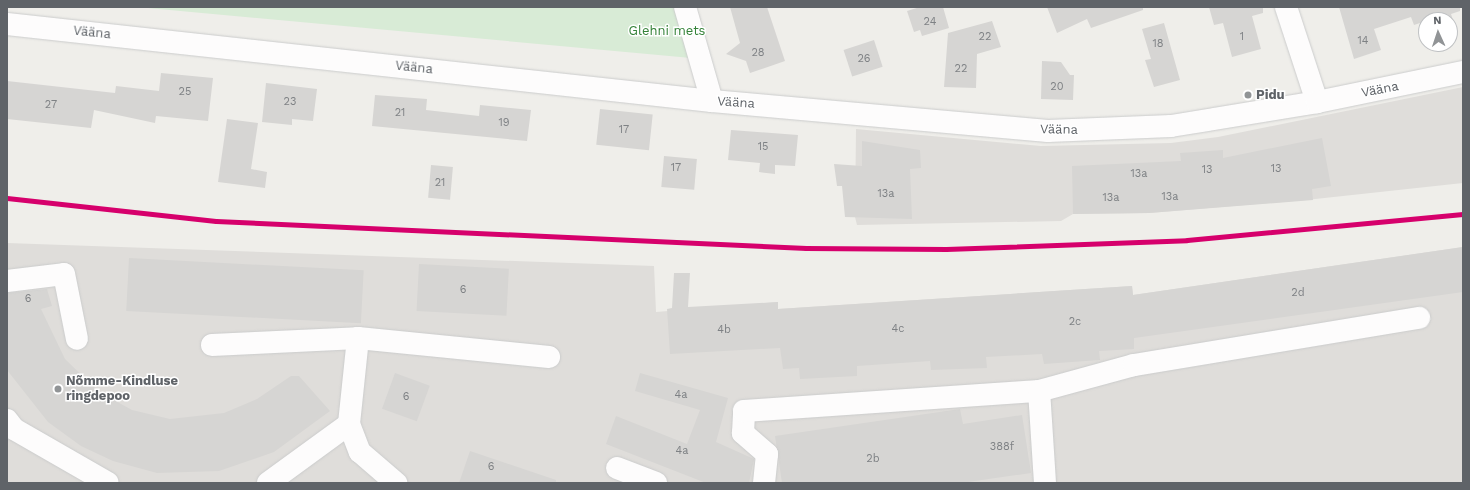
<!DOCTYPE html>
<html>
<head>
<meta charset="utf-8">
<style>
	body { margin:0 }
	#map { position:relative; width:1470px; height:490px; overflow:hidden; background:#efeeea; font-family:"Work Sans",sans-serif }
	div>[style] { position:absolute }
	[style*='--x'] { left:calc(var(--x)*1px); top:calc(var(--y)*1px); width:calc(var(--w)*1px); rotate:calc(var(--a)*1deg) }
	.industrial>* { inset:0; background:#dfddda }
	.green>* { inset:0; background:#d8ebd6 }
	.building>* { inset:0; background:#d6d5d3; transform-origin:0 0 }
	.roads { filter:drop-shadow(0 0 1px #cbcccc) drop-shadow(0 0 1px #cbcccc) }
	.minor>* { height:22px; margin:-11px; padding:0 11px; transform-origin:11px; border-radius:11px; background:#fdfcfc }
	.cycleway>* { height:5px; margin:-2.5px; padding:0 2.5px; transform-origin:2.5px; border-radius:2.5px; background:#d6006c }
	.dots>* { width:11px; height:11px; translate:-50% -50%; box-sizing:border-box; border:2px solid #fff; border-radius:50% }
	span { translate:-50% -50%; white-space:nowrap; text-align:center; line-height:1.15; -webkit-text-stroke:3px #fff; paint-order:stroke }
	.number-label { font-size:11px; color:#7e8184 }
	.number-label span { -webkit-text-stroke-width:0 }
	.park-label { font-size:13px; color:#348238 }
	.street-label { font-size:13px; color:#5f6368 }
	.poi-label { font-size:13px; color:#5f6368; font-weight:700 }
	.left { translate:0 -50%; text-align:left }
	.frame { position:absolute; inset:0; border:8px solid #5f6368; pointer-events:none }
	.north { position:absolute; left:1418px; top:12px; width:40px; height:40px; box-sizing:border-box; background:#fff; border:1px solid #bfc1c3; border-radius:50%; rotate:357deg; font-size:11px; font-weight:700; line-height:16px; text-align:center; color:#5f6368 }
	.north::after { content:''; display:block; margin:auto; width:14px; height:18px; background:#919496; clip-path:polygon(50% 0,100% 100%,50% 72%,0 100%) }
</style>
</head>
<body>
<div id="map">
	<div class="industrial">
		<i style="clip-path:polygon(1463px 87px,1463px 183px,1306px 200px,1149px 213px,1073px 214px,1061px 221px,857px 225px,855px 217px,856px 129px,1041px 146px,1171px 143px,1218px 137px)"></i>
		<i style="clip-path:polygon(7px 243px,654px 266px,656px 312px,778px 302px,778px 309px,1132px 286px,1133px 295px,1463px 247px,1463px 483px,7px 483px)"></i>
	</div>
	<div class="green">
		<i style="clip-path:polygon(137px 7px,685px 7px,702px 59px)"></i>
	</div>
	<div class="building">
		<i style="clip-path:polygon(730px 7px,767px 7px,785px 61px,750px 73px,746px 61px,726px 54px,740px 43px)"></i>
		<i style="clip-path:polygon(920px 7px,943px 7px,949px 28px,922px 36px,920px 30px,914px 32px,907px 11px)"></i>
		<i style="clip-path:polygon(1047px 7px,1143px 7px,1143px 10px,1091px 28px,1087px 19px,1057px 33px)"></i>
		<i style="clip-path:polygon(1209px 7px,1263px 7px,1263px 13px,1252px 16px,1261px 49px,1232px 57px,1223px 23px,1214px 25px)"></i>
		<i style="clip-path:polygon(1339px 7px,1460px 7px,1460px 11px,1451px 14px,1453px 20px,1450px 21px,1426px 20px,1426px 29px,1423px 30px,1420px 23px,1414px 25px,1411px 17px,1374px 29px,1381px 50px,1354px 59px)"></i>
		<i style="clip-path:polygon(992px 21px,1001px 47px,977px 54px,976px 88px,944px 87px,948px 33px)"></i>
		<i style="clip-path:polygon(1164px 23px,1180px 80px,1154px 87px,1145px 60px,1151px 59px,1142px 29px)"></i>
		<i style="left:874px;top:40px;width:28px;height:32px;rotate:72deg"></i>
		<i style="clip-path:polygon(1042px 61px,1061px 62px,1070px 75px,1074px 75px,1073px 100px,1041px 99px)"></i>
		<i style="clip-path:polygon(161px 73px,213px 78px,208px 121px,156px 116px,155px 123px,94px 110px,91px 128px,7px 119px,7px 81px,115px 93px,116px 86px,159px 91px)"></i>
		<i style="clip-path:polygon(266px 83px,317px 89px,313px 121px,292px 119px,292px 125px,262px 122px)"></i>
		<i style="clip-path:polygon(375px 95px,427px 99px,426px 110px,479px 116px,480px 105px,531px 110px,527px 141px,372px 126px)"></i>
		<i style="left:600px;top:109px;width:53px;height:36px;rotate:6deg"></i>
		<i style="clip-path:polygon(227px 119px,258px 123px,251px 169px,267px 172px,265px 188px,218px 182px)"></i>
		<i style="clip-path:polygon(731px 130px,798px 135px,795px 166px,775px 165px,775px 174px,759px 172px,760px 163px,728px 160px)"></i>
		<i style="clip-path:polygon(1322px 138px,1331px 186px,1312px 189px,1313px 200px,1149px 213px,1073px 214px,1072px 166px,1181px 161px,1180px 153px,1223px 150px,1223px 158px)"></i>
		<i style="clip-path:polygon(862px 141px,920px 150px,921px 168px,910px 169px,912px 219px,845px 217px,842px 186px,837px 186px,834px 164px,862px 166px)"></i>
		<i style="left:664px;top:156px;width:33px;height:31px;rotate:5deg"></i>
		<i style="left:431px;top:165px;width:22px;height:33px;rotate:5deg"></i>
		<i style="clip-path:polygon(1463px 247px,1463px 292px,1134px 338px,1134px 349px,1099px 351px,1100px 360px,1044px 364px,1042px 354px,986px 357px,987px 368px,931px 370px,930px 361px,857px 366px,857px 376px,800px 379px,799px 368px,783px 369px,780px 348px,670px 354px,667px 309px,672px 308px,674px 273px,690px 273px,688px 307px,778px 302px,778px 309px,1132px 286px,1133px 295px)"></i>
		<i style="left:129px;top:258px;width:235px;height:53px;rotate:3deg"></i>
		<i style="left:419px;top:264px;width:90px;height:47px;rotate:3deg"></i>
		<i style="clip-path:polygon(47px 289px,52px 306px,41px 309px,65px 359px,99px 392px,132px 410px,170px 419px,224px 413px,257px 399px,291px 376px,299px 376px,330px 411px,274px 452px,219px 471px,157px 473px,113px 461px,81px 446px,48px 422px,7px 370px,7px 293px)"></i>
		<i style="left:395px;top:373px;width:37px;height:38px;rotate:20deg"></i>
		<i style="clip-path:polygon(640px 373px,728px 398px,716px 442px,754px 459px,749px 483px,706px 483px,606px 444px,616px 416px,687px 444px,700px 410px,635px 391px)"></i>
		<i style="clip-path:polygon(960px 409px,963px 424px,1022px 415px,1031px 473px,961px 483px,782px 483px,775px 436px)"></i>
		<i style="clip-path:polygon(470px 451px,556px 480px,556px 483px,459px 483px)"></i>
	</div>
	<div class="roads">
		<div class="minor">
			<i style="--x:685;--y:7;--w:98;--a:74"></i>
			<i style="--x:1286;--y:7;--w:100;--a:71.9"></i>
			<i style="--x:7;--y:24;--w:709;--a:6.23"></i>
			<i style="--x:712;--y:101;--w:337;--a:5.1"></i>
			<i style="--x:1048;--y:131;--w:123;--a:-2.3"></i>
			<i style="--x:1171;--y:126;--w:148;--a:-9.3"></i>
			<i style="--x:1317;--y:102;--w:149;--a:-11.6"></i>
			<i style="--x:7;--y:281;--w:57;--a:-7"></i>
			<i style="--x:64;--y:274;--w:66;--a:78.7"></i>
			<i style="--x:358;--y:338;--w:86;--a:96"></i>
			<i style="--x:349;--y:424;--w:30;--a:69"></i>
			<i style="--x:360;--y:452;--w:48;--a:40.7"></i>
			<i style="--x:212;--y:345;--w:146;--a:-2.7"></i>
			<i style="--x:358;--y:338;--w:192;--a:5.7"></i>
			<i style="--x:7;--y:420;--w:11;--a:52"></i>
			<i style="--x:14;--y:429;--w:108;--a:29.9"></i>
			<i style="--x:617;--y:468;--w:42;--a:21"></i>
			<i style="--x:268;--y:483;--w:100;--a:-36.1"></i>
			<i style="--x:764;--y:483;--w:29;--a:-84"></i>
			<i style="--x:767;--y:454;--w:32;--a:-139"></i>
			<i style="--x:743;--y:433;--w:22;--a:-87"></i>
			<i style="--x:744;--y:411;--w:296;--a:-3.9"></i>
			<i style="--x:1045;--y:483;--w:92;--a:-93.7"></i>
			<i style="--x:1039;--y:391;--w:98;--a:-15.3"></i>
			<i style="--x:1134;--y:365;--w:289;--a:-9.4"></i>
		</div>
	</div>
	<div class="cycleway">
		<i style="--x:7;--y:198;--w:210;--a:6.3"></i>
		<i style="--x:216;--y:221;--w:591;--a:2.62"></i>
		<i style="--x:806;--y:248;--w:140;--a:0.4"></i>
		<i style="--x:946;--y:249;--w:241;--a:-2.1"></i>
		<i style="--x:1187;--y:240;--w:277;--a:-5.4"></i>
	</div>
	<div class="dots">
		<i style="left:1248px;top:95px;background:#919496"></i>
		<i style="left:58px;top:389px;background:#919496"></i>
	</div>
	<div class="number-label">
		<span style="left:930px;top:22px">24</span>
		<span style="left:985px;top:37px">22</span>
		<span style="left:1242px;top:37px">1</span>
		<span style="left:1363px;top:41px">14</span>
		<span style="left:1158px;top:44px">18</span>
		<span style="left:758px;top:53px">28</span>
		<span style="left:864px;top:59px">26</span>
		<span style="left:961px;top:69px">22</span>
		<span style="left:1057px;top:87px">20</span>
		<span style="left:185px;top:92px">25</span>
		<span style="left:290px;top:102px">23</span>
		<span style="left:51px;top:105px">27</span>
		<span style="left:400px;top:113px">21</span>
		<span style="left:504px;top:123px">19</span>
		<span style="left:624px;top:130px">17</span>
		<span style="left:763px;top:147px">15</span>
		<span style="left:676px;top:168px">17</span>
		<span style="left:1276px;top:169px">13</span>
		<span style="left:1207px;top:170px">13</span>
		<span style="left:1139px;top:174px">13a</span>
		<span style="left:440px;top:183px">21</span>
		<span style="left:886px;top:194px">13a</span>
		<span style="left:1170px;top:197px">13a</span>
		<span style="left:1111px;top:198px">13a</span>
		<span style="left:463px;top:290px">6</span>
		<span style="left:1298px;top:293px">2d</span>
		<span style="left:28px;top:299px">6</span>
		<span style="left:1075px;top:322px">2c</span>
		<span style="left:898px;top:329px">4c</span>
		<span style="left:724px;top:330px">4b</span>
		<span style="left:681px;top:395px">4a</span>
		<span style="left:406px;top:397px">6</span>
		<span style="left:1002px;top:447px">388f</span>
		<span style="left:682px;top:451px">4a</span>
		<span style="left:873px;top:459px">2b</span>
		<span style="left:491px;top:467px">6</span>
	</div>
	<div class="park-label">
		<span style="left:667px;top:31px">Glehni mets</span>
	</div>
	<div class="street-label">
		<span style="left:92px;top:33px;rotate:6deg">Vääna</span>
		<span style="left:414px;top:68px;rotate:6deg">Vääna</span>
		<span style="left:1380px;top:90px;rotate:-11deg">Vääna</span>
		<span style="left:736px;top:103px;rotate:4deg">Vääna</span>
		<span style="left:1059px;top:130px;rotate:1deg">Vääna</span>
	</div>
	<div class="poi-label">
		<span class="left" style="left:1256px;top:95px">Pidu</span>
		<span class="left" style="left:66px;top:389px">Nõmme-Kindluse<br>ringdepoo</span>
	</div>
	<div class="frame"></div>
	<div class="north">N</div>
</div>
</body>
</html>
